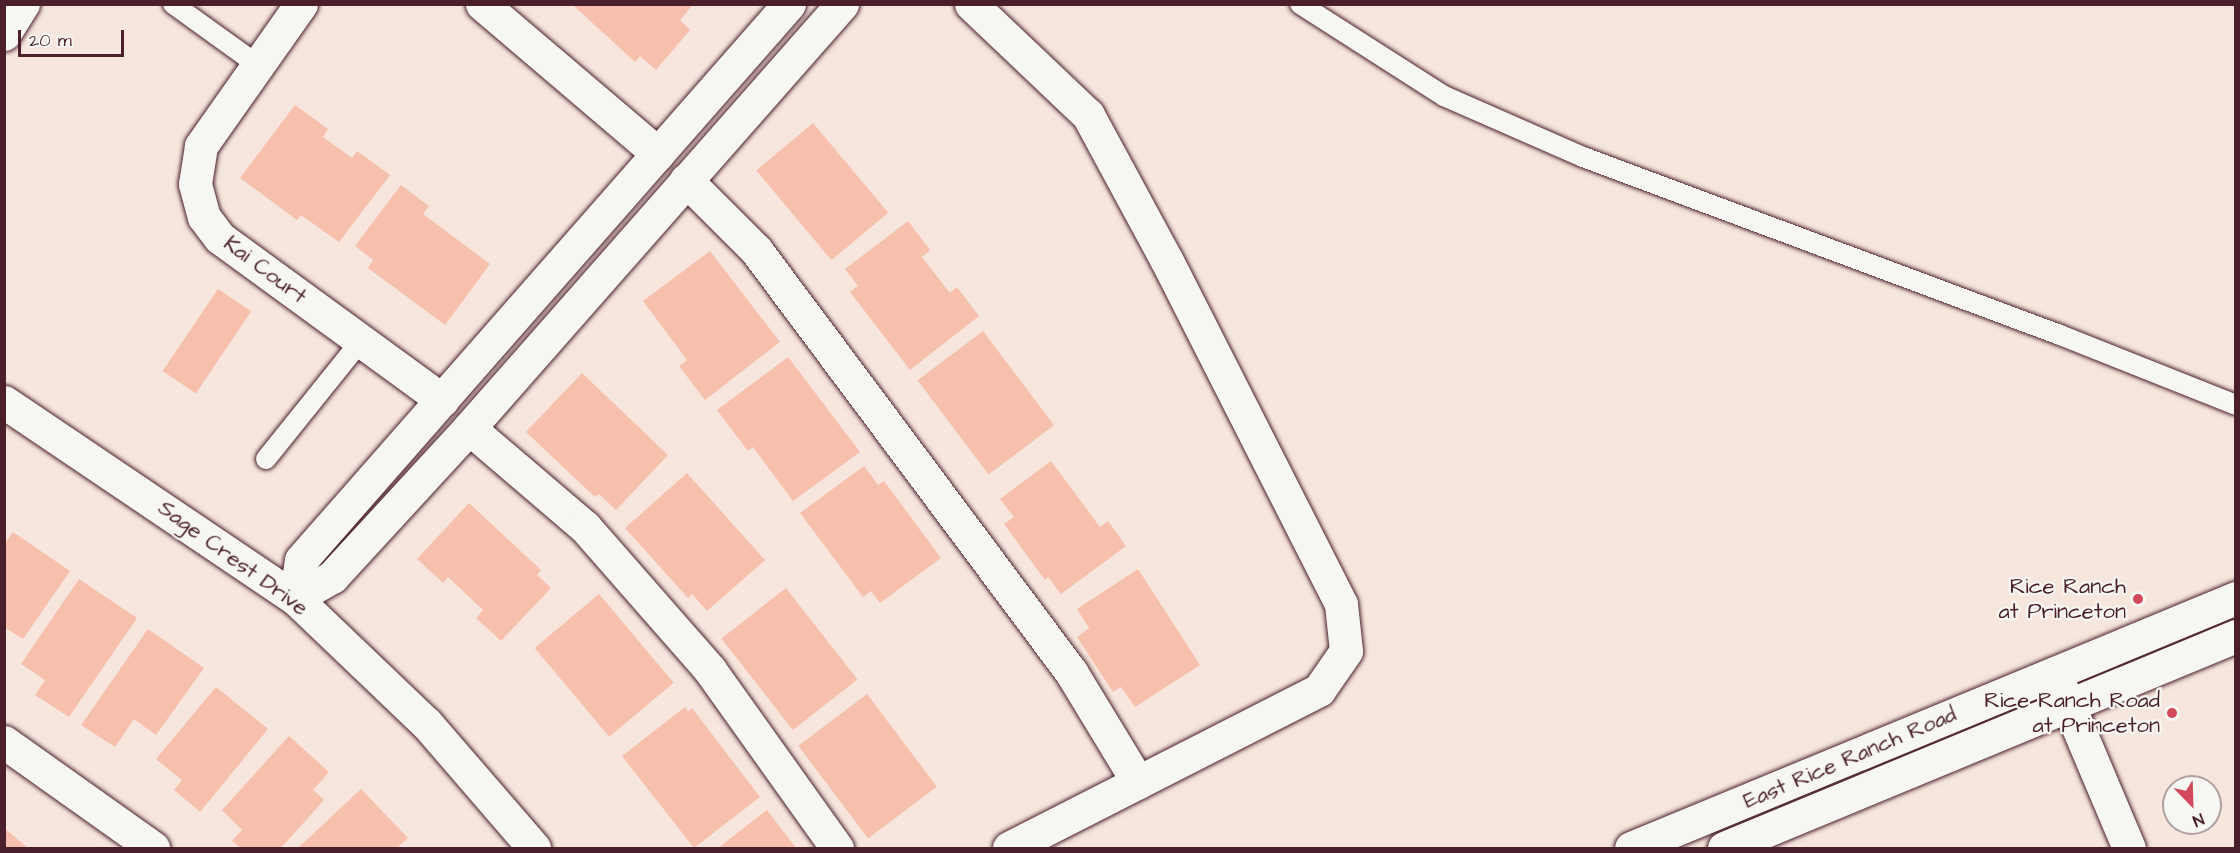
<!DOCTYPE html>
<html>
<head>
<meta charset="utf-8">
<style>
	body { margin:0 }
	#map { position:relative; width:2240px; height:853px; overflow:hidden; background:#f6e6dd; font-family:"Architects Daughter",sans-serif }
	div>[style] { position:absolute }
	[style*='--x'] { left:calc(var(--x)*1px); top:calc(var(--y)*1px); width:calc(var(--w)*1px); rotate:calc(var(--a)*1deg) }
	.building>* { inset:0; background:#f7c0ac; transform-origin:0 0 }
	.roads { filter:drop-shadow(0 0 2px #4a1f2b) drop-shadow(0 0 2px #4a1f2b) }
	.service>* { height:20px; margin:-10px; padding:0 10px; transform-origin:10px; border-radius:10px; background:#f6f6f2 }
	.minor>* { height:33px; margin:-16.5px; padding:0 16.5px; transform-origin:16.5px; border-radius:16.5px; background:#f6f6f2 }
	.secondary>* { height:33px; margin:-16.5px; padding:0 16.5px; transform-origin:16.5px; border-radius:16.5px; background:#f6f6f2 }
	.dots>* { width:16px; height:16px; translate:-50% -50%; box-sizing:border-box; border:3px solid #f6f6f2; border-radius:50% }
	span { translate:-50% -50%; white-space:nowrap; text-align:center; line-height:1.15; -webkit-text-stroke:4.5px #f6f6f2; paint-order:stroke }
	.street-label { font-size:22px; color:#4a1f2b }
	.poi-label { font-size:22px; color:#4a1f2b }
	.right { translate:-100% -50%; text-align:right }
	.frame { position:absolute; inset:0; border:6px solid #4a1f2b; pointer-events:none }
	.north { position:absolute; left:2162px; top:775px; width:60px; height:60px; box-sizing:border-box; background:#f6f6f2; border:2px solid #b1a0a2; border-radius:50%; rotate:157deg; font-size:16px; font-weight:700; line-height:24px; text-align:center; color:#4a1f2b }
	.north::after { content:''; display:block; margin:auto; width:21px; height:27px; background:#d1495b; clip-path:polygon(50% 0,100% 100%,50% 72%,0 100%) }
	.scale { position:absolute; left:18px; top:30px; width:106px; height:27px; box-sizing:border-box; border:3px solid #4a1f2b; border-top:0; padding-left:8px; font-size:18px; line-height:21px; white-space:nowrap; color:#4a1f2b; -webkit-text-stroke:4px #f6f6f2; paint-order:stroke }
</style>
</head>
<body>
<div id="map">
	<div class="building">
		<i style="clip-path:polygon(572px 4px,689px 4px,691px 7px,680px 20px,690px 30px,656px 70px,640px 56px,635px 62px)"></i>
		<i style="clip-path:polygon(295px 105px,328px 129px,323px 137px,352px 158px,357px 151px,390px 175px,339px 242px,301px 215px,297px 220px,240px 178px)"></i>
		<i style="left:813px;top:123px;width:117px;height:74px;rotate:50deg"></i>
		<i style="clip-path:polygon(401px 185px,429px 206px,423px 214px,490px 264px,445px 325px,368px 268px,373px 260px,355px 246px)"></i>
		<i style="clip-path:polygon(908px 221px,930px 250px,922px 257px,950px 293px,957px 287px,979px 316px,910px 370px,850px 292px,858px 286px,845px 269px)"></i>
		<i style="clip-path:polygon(710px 251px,780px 342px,705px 400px,679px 366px,687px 360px,643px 301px)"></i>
		<i style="left:218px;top:289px;width:40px;height:99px;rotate:34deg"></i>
		<i style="left:983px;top:331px;width:118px;height:82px;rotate:53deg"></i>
		<i style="clip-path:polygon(788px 357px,860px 452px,793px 501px,753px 447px,748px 451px,717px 410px)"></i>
		<i style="clip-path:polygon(582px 373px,668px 455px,616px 510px,599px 494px,595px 497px,526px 432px)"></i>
		<i style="clip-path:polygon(1051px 461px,1100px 527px,1108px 521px,1126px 546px,1061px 594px,1048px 577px,1045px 580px,1004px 524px,1014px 517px,1000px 499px)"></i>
		<i style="clip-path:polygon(864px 466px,878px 485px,884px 481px,941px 558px,880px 603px,871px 591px,863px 597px,800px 513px)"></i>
		<i style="clip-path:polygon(687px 473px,765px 560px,707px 611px,692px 594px,688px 598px,625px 528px)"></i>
		<i style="clip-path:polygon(469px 503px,541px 570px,537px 575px,551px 588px,501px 641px,476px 618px,483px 610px,448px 577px,443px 583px,417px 559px)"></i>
		<i style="clip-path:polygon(13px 532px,70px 571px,23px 639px,4px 627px,4px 545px)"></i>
		<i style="clip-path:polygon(1138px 569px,1200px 665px,1135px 707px,1121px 687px,1113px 692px,1077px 637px,1089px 628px,1077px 609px)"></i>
		<i style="clip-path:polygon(79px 579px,137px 618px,69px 717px,35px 695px,45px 680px,21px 664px)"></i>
		<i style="left:786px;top:588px;width:116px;height:82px;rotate:52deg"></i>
		<i style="left:599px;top:594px;width:116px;height:84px;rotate:50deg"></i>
		<i style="clip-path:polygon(148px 629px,204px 668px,156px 735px,134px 719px,115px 747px,81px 725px)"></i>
		<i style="clip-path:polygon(216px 687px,268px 729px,200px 812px,174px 790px,182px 780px,156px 759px)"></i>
		<i style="left:867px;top:694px;width:116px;height:86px;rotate:53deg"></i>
		<i style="clip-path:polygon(685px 707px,688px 711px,692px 708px,760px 797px,694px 848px,622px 756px)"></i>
		<i style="clip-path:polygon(289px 736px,329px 772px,313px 790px,324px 800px,281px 848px,240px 848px,232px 841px,242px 830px,222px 810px)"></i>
		<i style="clip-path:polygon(361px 789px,408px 838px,397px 848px,298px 848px)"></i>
		<i style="clip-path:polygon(767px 810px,796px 848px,718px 848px)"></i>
		<i style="clip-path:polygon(4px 828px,28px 848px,4px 848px)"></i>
	</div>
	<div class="roads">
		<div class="service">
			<i style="--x:173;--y:4;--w:105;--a:35.7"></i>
			<i style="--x:1300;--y:4;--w:171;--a:32.6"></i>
			<i style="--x:1444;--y:96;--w:152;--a:23.7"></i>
			<i style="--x:1583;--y:157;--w:509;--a:20.46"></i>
			<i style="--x:2060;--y:335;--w:189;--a:21.7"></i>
			<i style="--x:266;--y:459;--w:151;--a:-51.2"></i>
		</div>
		<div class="minor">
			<i style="--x:301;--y:4;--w:174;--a:125.2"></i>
			<i style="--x:201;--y:146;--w:38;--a:99"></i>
			<i style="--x:195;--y:184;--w:34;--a:75"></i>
			<i style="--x:204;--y:217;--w:26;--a:53"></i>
			<i style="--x:220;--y:238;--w:275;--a:36.1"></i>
			<i style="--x:482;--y:4;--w:231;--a:40.4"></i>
			<i style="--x:971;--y:4;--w:161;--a:43.5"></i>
			<i style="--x:1088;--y:115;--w:164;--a:61.6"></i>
			<i style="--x:1166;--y:259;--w:387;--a:63.1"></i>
			<i style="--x:1341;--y:604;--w:47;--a:83.9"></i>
			<i style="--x:1346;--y:651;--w:47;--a:124.7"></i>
			<i style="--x:1319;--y:690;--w:348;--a:153"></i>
			<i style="--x:4;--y:34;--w:36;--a:-58"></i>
			<i style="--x:686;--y:180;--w:99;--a:45"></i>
			<i style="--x:756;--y:250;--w:527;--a:53.26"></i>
			<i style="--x:1071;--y:672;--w:129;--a:58.7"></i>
			<i style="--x:4;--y:402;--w:351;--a:34"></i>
			<i style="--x:295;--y:598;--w:182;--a:43.7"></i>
			<i style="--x:427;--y:724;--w:164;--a:49.2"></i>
			<i style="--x:469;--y:428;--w:153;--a:40.5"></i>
			<i style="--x:585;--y:527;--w:190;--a:48.8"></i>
			<i style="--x:710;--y:670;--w:219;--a:54.5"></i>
			<i style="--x:295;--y:598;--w:43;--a:-29.6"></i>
			<i style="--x:332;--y:577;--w:202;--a:-47.4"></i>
			<i style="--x:469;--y:428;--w:565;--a:-48.66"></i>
			<i style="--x:295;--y:598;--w:38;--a:-81"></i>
			<i style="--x:301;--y:560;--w:740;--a:-48.73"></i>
			<i style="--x:2055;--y:673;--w:190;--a:67.1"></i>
			<i style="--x:4;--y:742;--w:183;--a:35.4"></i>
		</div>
		<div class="secondary">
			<i style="--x:1631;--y:848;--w:655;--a:-22.45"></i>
			<i style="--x:1724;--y:848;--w:554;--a:-22.49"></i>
		</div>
	</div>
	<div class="dots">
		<i style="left:2138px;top:599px;background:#d1495b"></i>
		<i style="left:2172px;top:713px;background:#d1495b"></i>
	</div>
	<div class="street-label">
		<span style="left:265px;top:270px;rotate:37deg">Kai Court</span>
		<span style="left:233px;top:558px;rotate:36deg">Sage Crest Drive</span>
		<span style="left:1850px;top:758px;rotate:-23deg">East Rice Ranch Road</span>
	</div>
	<div class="poi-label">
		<span class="right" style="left:2126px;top:599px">Rice Ranch<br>at Princeton</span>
		<span class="right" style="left:2160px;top:713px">Rice Ranch Road<br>at Princeton</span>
	</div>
	<div class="frame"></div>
	<div class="north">N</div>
	<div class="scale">20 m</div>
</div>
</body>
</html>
